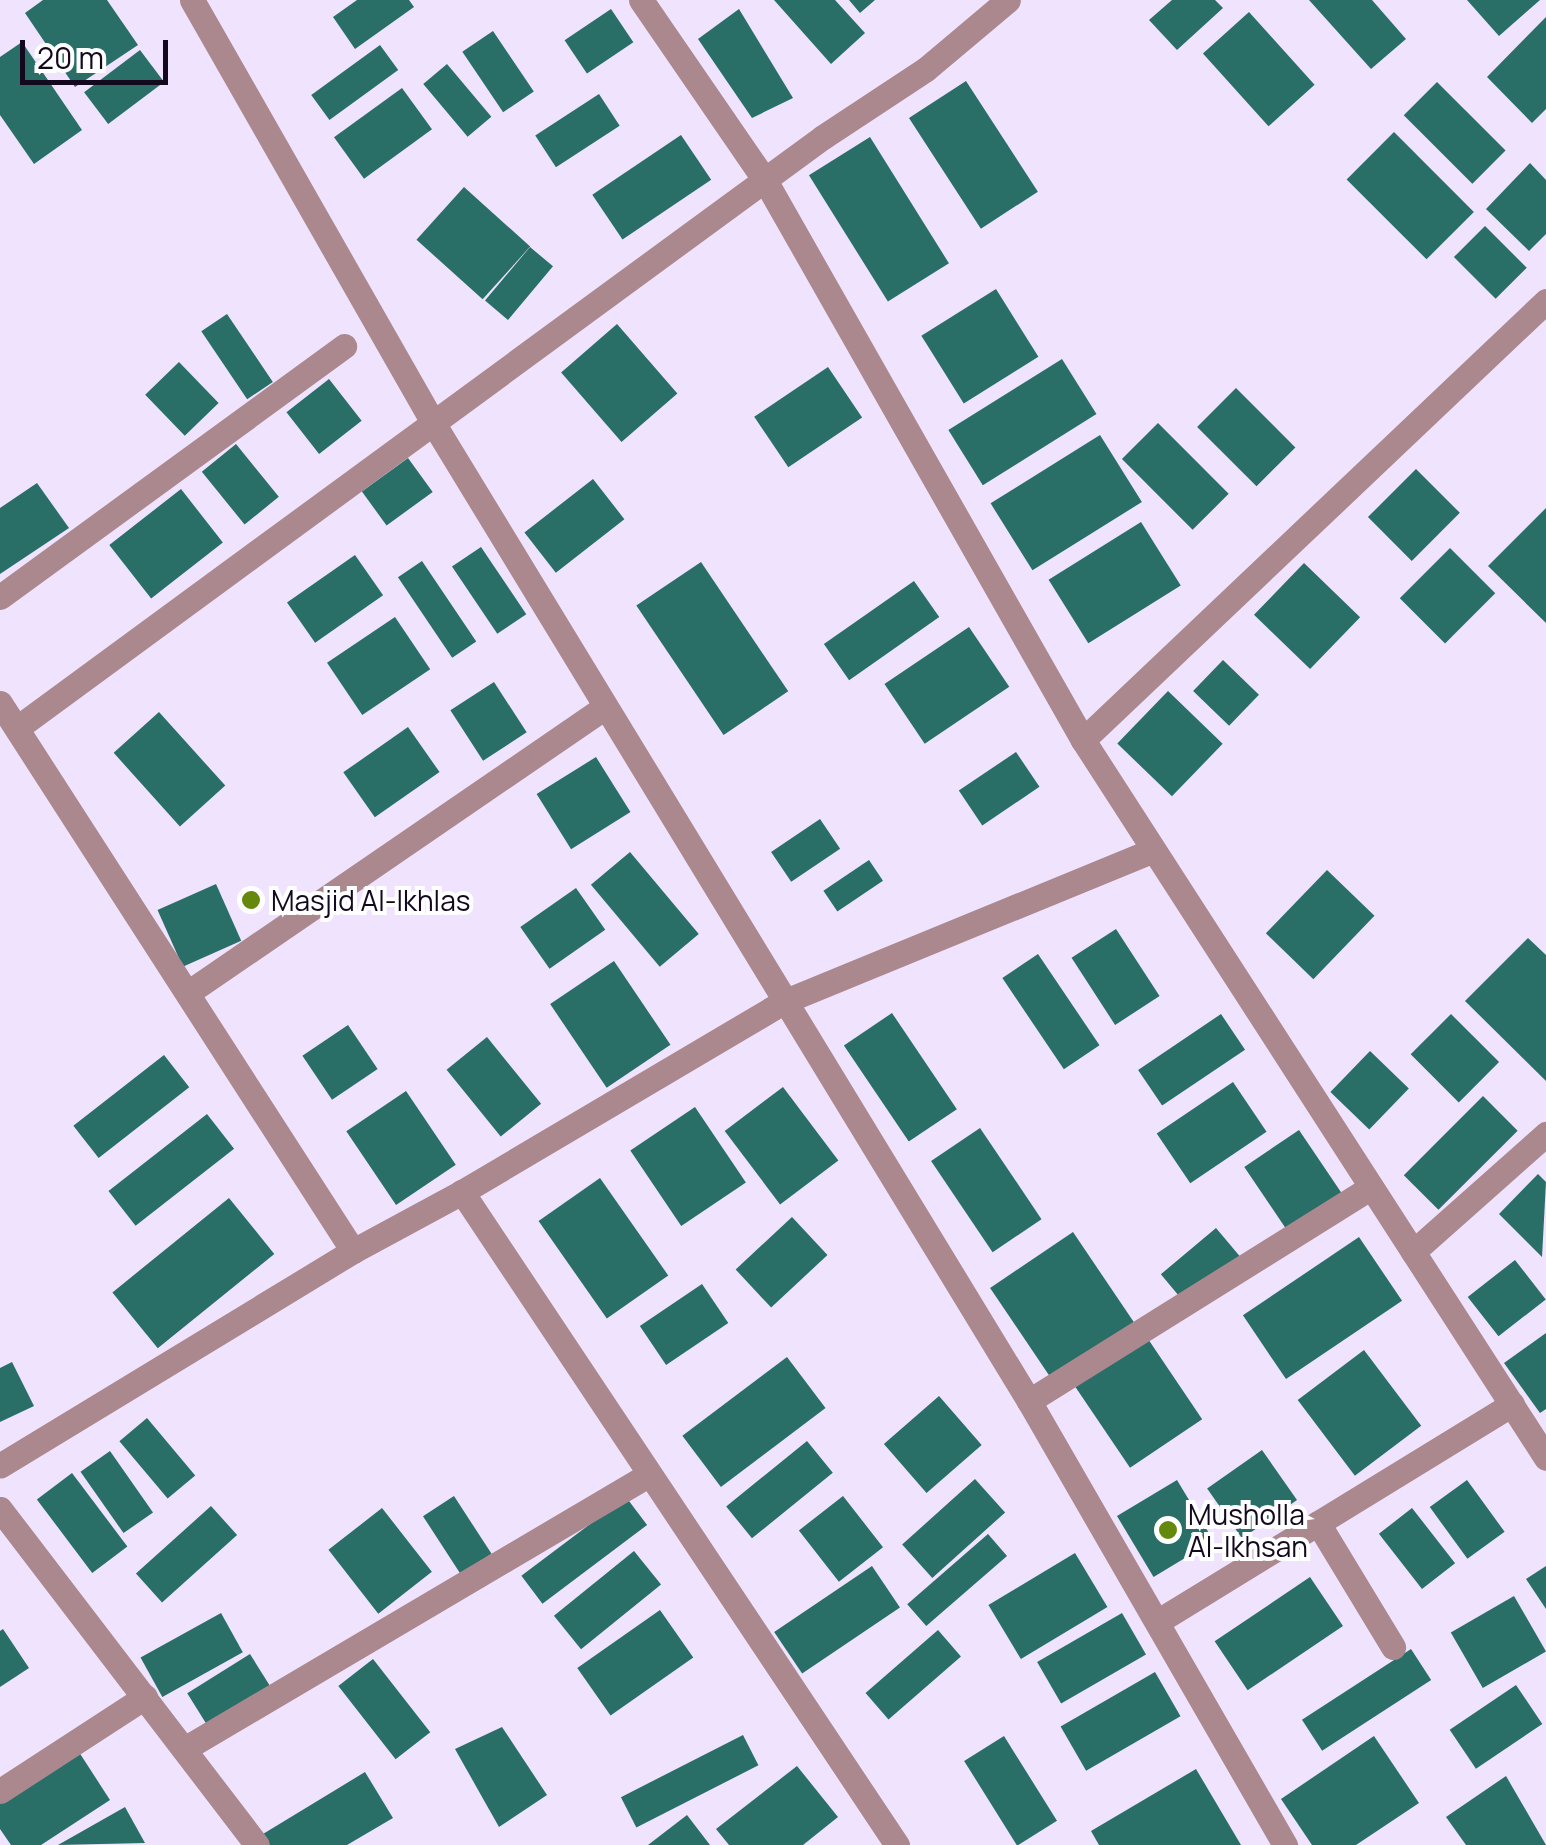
<!DOCTYPE html>
<html>
<head>
<meta charset="utf-8">
<style>
	body { margin:0 }
	#map { position:relative; width:1546px; height:1845px; overflow:hidden; background:#efe3fe; font-family:Manrope,sans-serif }
	div>[style] { position:absolute }
	[style*='--x'] { left:calc(var(--x)*1px); top:calc(var(--y)*1px); width:calc(var(--w)*1px); rotate:calc(var(--a)*1deg) }
	.building>* { inset:0; background:#296f68; transform-origin:0 0 }
	.street>* { height:25px; margin:-12.5px; padding:0 12.5px; transform-origin:12.5px; border-radius:12.5px; background:#ab888e }
	.dots>* { width:28px; height:28px; translate:-50% -50%; box-sizing:border-box; border:5px solid #fff; border-radius:50% }
	span { translate:-50% -50%; white-space:nowrap; text-align:center; line-height:1.15; -webkit-text-stroke:8px #fff; paint-order:stroke }
	.poi-label { font-size:28px; color:#14081f }
	.left { translate:0 -50%; text-align:left }
	.scale { position:absolute; left:20px; top:40px; width:148px; height:45px; box-sizing:border-box; border:5px solid #14081f; border-top:0; padding-left:12px; font-size:30px; line-height:35px; white-space:nowrap; color:#14081f; -webkit-text-stroke:8px #fff; paint-order:stroke }
</style>
</head>
<body>
<div id="map">
	<div class="building">
		<i style="clip-path:polygon(43px 0,107px 0,138px 45px,75px 87px,25px 13px)"></i>
		<i style="clip-path:polygon(357px 0,409px 0,414px 7px,355px 49px,333px 17px)"></i>
		<i style="clip-path:polygon(774px 0,835px 0,865px 33px,831px 64px)"></i>
		<i style="clip-path:polygon(849px 0,875px 0,860px 13px)"></i>
		<i style="clip-path:polygon(1172px 0,1215px 0,1223px 8px,1177px 50px,1149px 20px)"></i>
		<i style="clip-path:polygon(1309px 0,1372px 0,1406px 39px,1371px 69px)"></i>
		<i style="clip-path:polygon(1467px 0,1540px 0,1499px 36px)"></i>
		<i style="left:611px;top:9px;width:40px;height:56px;rotate:56deg"></i>
		<i style="clip-path:polygon(739px 9px,793px 98px,752px 118px,698px 39px)"></i>
		<i style="left:1249px;top:12px;width:98px;height:62px;rotate:48deg"></i>
		<i style="clip-path:polygon(1546px 17px,1546px 109px,1532px 123px,1487px 77px)"></i>
		<i style="left:493px;top:31px;width:73px;height:37px;rotate:56deg"></i>
		<i style="clip-path:polygon(22px 42px,82px 130px,34px 164px,0 115px,0 57px)"></i>
		<i style="left:380px;top:45px;width:31px;height:85px;rotate:54deg"></i>
		<i style="left:140px;top:50px;width:40px;height:70px;rotate:53deg"></i>
		<i style="left:447px;top:64px;width:69px;height:31px;rotate:50deg"></i>
		<i style="left:966px;top:81px;width:132px;height:68px;rotate:57deg"></i>
		<i style="left:1437px;top:82px;width:97px;height:47px;rotate:45deg"></i>
		<i style="left:402px;top:88px;width:51px;height:84px;rotate:54deg"></i>
		<i style="left:599px;top:94px;width:38px;height:76px;rotate:57deg"></i>
		<i style="left:1394px;top:132px;width:113px;height:67px;rotate:45deg"></i>
		<i style="left:681px;top:135px;width:54px;height:107px;rotate:56deg"></i>
		<i style="left:870px;top:137px;width:149px;height:72px;rotate:58deg"></i>
		<i style="clip-path:polygon(1530px 163px,1546px 180px,1546px 234px,1529px 251px,1486px 209px)"></i>
		<i style="left:464px;top:187px;width:89px;height:71px;rotate:42deg"></i>
		<i style="left:1485px;top:226px;width:59px;height:44px;rotate:45deg"></i>
		<i style="left:530px;top:247px;width:30px;height:70px;rotate:40deg"></i>
		<i style="left:996px;top:289px;width:80px;height:88px;rotate:58deg"></i>
		<i style="left:227px;top:314px;width:82px;height:31px;rotate:56deg"></i>
		<i style="left:617px;top:324px;width:92px;height:74px;rotate:49deg"></i>
		<i style="left:1062px;top:359px;width:65px;height:134px;rotate:58deg"></i>
		<i style="left:179px;top:362px;width:57px;height:47px;rotate:46deg"></i>
		<i style="left:828px;top:367px;width:61px;height:89px;rotate:56deg"></i>
		<i style="left:329px;top:379px;width:53px;height:54px;rotate:52deg"></i>
		<i style="left:1236px;top:388px;width:84px;height:55px;rotate:45deg"></i>
		<i style="left:1158px;top:423px;width:100px;height:51px;rotate:45deg"></i>
		<i style="left:1100px;top:435px;width:79px;height:129px;rotate:58deg"></i>
		<i style="left:236px;top:444px;width:68px;height:44px;rotate:51deg"></i>
		<i style="left:408px;top:458px;width:42px;height:57px;rotate:54deg"></i>
		<i style="left:1416px;top:469px;width:62px;height:68px;rotate:45deg"></i>
		<i style="left:593px;top:479px;width:51px;height:87px;rotate:52deg"></i>
		<i style="clip-path:polygon(37px 483px,69px 528px,0 574px,0 508px)"></i>
		<i style="left:181px;top:489px;width:68px;height:91px;rotate:52deg"></i>
		<i style="clip-path:polygon(1546px 508px,1546px 623px,1488px 566px)"></i>
		<i style="left:1141px;top:522px;width:75px;height:109px;rotate:58deg"></i>
		<i style="left:481px;top:547px;width:81px;height:35px;rotate:56deg"></i>
		<i style="left:1450px;top:548px;width:64px;height:71px;rotate:45deg"></i>
		<i style="left:355px;top:555px;width:49px;height:83px;rotate:55deg"></i>
		<i style="left:422px;top:561px;width:97px;height:29px;rotate:56deg"></i>
		<i style="left:701px;top:562px;width:156px;height:78px;rotate:56deg"></i>
		<i style="left:1304px;top:563px;width:78px;height:72px;rotate:44deg"></i>
		<i style="left:914px;top:581px;width:44px;height:110px;rotate:55deg"></i>
		<i style="left:395px;top:617px;width:63px;height:82px;rotate:56deg"></i>
		<i style="left:969px;top:627px;width:72px;height:102px;rotate:56deg"></i>
		<i style="left:1223px;top:660px;width:50px;height:43px;rotate:44deg"></i>
		<i style="left:494px;top:682px;width:60px;height:52px;rotate:57deg"></i>
		<i style="left:1168px;top:691px;width:76px;height:73px;rotate:44deg"></i>
		<i style="left:159px;top:712px;width:99px;height:61px;rotate:48deg"></i>
		<i style="left:408px;top:727px;width:55px;height:79px;rotate:55deg"></i>
		<i style="left:1016px;top:752px;width:42px;height:69px;rotate:56deg"></i>
		<i style="left:596px;top:757px;width:65px;height:70px;rotate:58deg"></i>
		<i style="left:820px;top:819px;width:36px;height:59px;rotate:56deg"></i>
		<i style="left:630px;top:852px;width:107px;height:51px;rotate:50deg"></i>
		<i style="left:869px;top:860px;width:25px;height:55px;rotate:56deg"></i>
		<i style="left:1327px;top:870px;width:66px;height:88px;rotate:44deg"></i>
		<i style="left:216px;top:884px;width:62px;height:64px;rotate:66deg"></i>
		<i style="left:576px;top:888px;width:51px;height:68px;rotate:55deg"></i>
		<i style="left:1116px;top:929px;width:80px;height:53px;rotate:57deg"></i>
		<i style="clip-path:polygon(1528px 938px,1546px 955px,1546px 1081px,1465px 1001px)"></i>
		<i style="left:1038px;top:954px;width:110px;height:43px;rotate:56deg"></i>
		<i style="left:614px;top:961px;width:101px;height:77px;rotate:56deg"></i>
		<i style="left:892px;top:1013px;width:116px;height:58px;rotate:56deg"></i>
		<i style="left:1221px;top:1014px;width:43px;height:100px;rotate:56deg"></i>
		<i style="left:1451px;top:1014px;width:68px;height:57px;rotate:45deg"></i>
		<i style="left:348px;top:1025px;width:53px;height:55px;rotate:56deg"></i>
		<i style="left:487px;top:1037px;width:86px;height:52px;rotate:51deg"></i>
		<i style="left:1370px;top:1051px;width:54px;height:57px;rotate:44deg"></i>
		<i style="left:164px;top:1055px;width:41px;height:115px;rotate:52deg"></i>
		<i style="left:1233px;top:1082px;width:60px;height:92px;rotate:56deg"></i>
		<i style="left:783px;top:1087px;width:92px;height:73px;rotate:53deg"></i>
		<i style="left:406px;top:1091px;width:89px;height:72px;rotate:56deg"></i>
		<i style="left:1483px;top:1096px;width:49px;height:112px;rotate:45deg"></i>
		<i style="left:695px;top:1107px;width:91px;height:78px;rotate:56deg"></i>
		<i style="left:207px;top:1114px;width:44px;height:125px;rotate:52deg"></i>
		<i style="left:980px;top:1128px;width:110px;height:59px;rotate:56deg"></i>
		<i style="left:1299px;top:1130px;width:80px;height:66px;rotate:56deg"></i>
		<i style="clip-path:polygon(1538px 1174px,1546px 1182px,1542px 1257px,1499px 1214px)"></i>
		<i style="left:600px;top:1178px;width:119px;height:75px;rotate:55deg"></i>
		<i style="left:229px;top:1198px;width:72px;height:150px;rotate:51deg"></i>
		<i style="left:792px;top:1217px;width:52px;height:77px;rotate:47deg"></i>
		<i style="left:1216px;top:1228px;width:38px;height:72px;rotate:50deg"></i>
		<i style="left:1073px;top:1232px;width:112px;height:100px;rotate:56deg"></i>
		<i style="left:1359px;top:1237px;width:77px;height:140px;rotate:56deg"></i>
		<i style="left:1515px;top:1260px;width:50px;height:60px;rotate:52deg"></i>
		<i style="left:702px;top:1284px;width:47px;height:75px;rotate:56deg"></i>
		<i style="left:1144px;top:1333px;width:104px;height:87px;rotate:56deg"></i>
		<i style="clip-path:polygon(1546px 1333px,1546px 1409px,1540px 1413px,1504px 1363px)"></i>
		<i style="left:1364px;top:1350px;width:95px;height:83px;rotate:53deg"></i>
		<i style="left:787px;top:1357px;width:64px;height:131px;rotate:53deg"></i>
		<i style="clip-path:polygon(12px 1362px,34px 1406px,0 1422px,0 1368px)"></i>
		<i style="left:939px;top:1396px;width:65px;height:73px;rotate:49deg"></i>
		<i style="left:147px;top:1418px;width:75px;height:36px;rotate:50deg"></i>
		<i style="left:807px;top:1441px;width:41px;height:104px;rotate:51deg"></i>
		<i style="left:1262px;top:1450px;width:61px;height:67px;rotate:55deg"></i>
		<i style="left:110px;top:1451px;width:75px;height:36px;rotate:55deg"></i>
		<i style="left:72px;top:1473px;width:92px;height:44px;rotate:53deg"></i>
		<i style="left:975px;top:1479px;width:45px;height:98px;rotate:48deg"></i>
		<i style="left:1177px;top:1480px;width:71px;height:70px;rotate:59deg"></i>
		<i style="left:1467px;top:1480px;width:64px;height:46px;rotate:54deg"></i>
		<i style="left:454px;top:1496px;width:69px;height:37px;rotate:57deg"></i>
		<i style="left:843px;top:1496px;width:65px;height:56px;rotate:52deg"></i>
		<i style="left:626px;top:1497px;width:35px;height:131px;rotate:53deg"></i>
		<i style="left:211px;top:1506px;width:39px;height:101px;rotate:48deg"></i>
		<i style="left:382px;top:1508px;width:81px;height:68px;rotate:52deg"></i>
		<i style="left:1412px;top:1508px;width:70px;height:42px;rotate:52deg"></i>
		<i style="left:988px;top:1534px;width:29px;height:107px;rotate:49deg"></i>
		<i style="left:634px;top:1551px;width:43px;height:103px;rotate:51deg"></i>
		<i style="left:1075px;top:1553px;width:63px;height:101px;rotate:59deg"></i>
		<i style="left:872px;top:1566px;width:50px;height:118px;rotate:56deg"></i>
		<i style="clip-path:polygon(1546px 1566px,1546px 1609px,1526px 1579px)"></i>
		<i style="left:1310px;top:1577px;width:59px;height:115px;rotate:56deg"></i>
		<i style="left:1514px;top:1596px;width:64px;height:73px;rotate:60deg"></i>
		<i style="left:660px;top:1610px;width:58px;height:101px;rotate:55deg"></i>
		<i style="left:221px;top:1613px;width:45px;height:92px;rotate:61deg"></i>
		<i style="left:1122px;top:1613px;width:48px;height:98px;rotate:60deg"></i>
		<i style="clip-path:polygon(3px 1629px,29px 1668px,0 1687px,0 1631px)"></i>
		<i style="left:938px;top:1630px;width:35px;height:96px;rotate:49deg"></i>
		<i style="left:1411px;top:1649px;width:37px;height:130px;rotate:57deg"></i>
		<i style="left:250px;top:1654px;width:41px;height:74px;rotate:58deg"></i>
		<i style="left:373px;top:1659px;width:93px;height:44px;rotate:52deg"></i>
		<i style="left:1155px;top:1672px;width:51px;height:109px;rotate:60deg"></i>
		<i style="left:1516px;top:1685px;width:47px;height:80px;rotate:56deg"></i>
		<i style="clip-path:polygon(502px 1727px,547px 1795px,499px 1827px,455px 1749px)"></i>
		<i style="left:743px;top:1735px;width:34px;height:137px;rotate:63deg"></i>
		<i style="left:1004px;top:1736px;width:100px;height:47px;rotate:58deg"></i>
		<i style="clip-path:polygon(1374px 1736px,1419px 1803px,1356px 1845px,1312px 1845px,1281px 1799px)"></i>
		<i style="clip-path:polygon(77px 1749px,110px 1800px,41px 1845px,11px 1845px,0 1829px,0 1800px)"></i>
		<i style="clip-path:polygon(797px 1766px,838px 1817px,803px 1845px,729px 1845px,716px 1829px)"></i>
		<i style="clip-path:polygon(1196px 1769px,1241px 1845px,1099px 1845px,1091px 1831px)"></i>
		<i style="clip-path:polygon(365px 1772px,393px 1818px,347px 1845px,269px 1845px,263px 1834px)"></i>
		<i style="clip-path:polygon(1506px 1776px,1546px 1845px,1466px 1845px,1446px 1817px)"></i>
		<i style="clip-path:polygon(125px 1807px,145px 1843px,58px 1845px)"></i>
		<i style="clip-path:polygon(687px 1815px,710px 1845px,648px 1845px)"></i>
	</div>
	<div class="street">
		<i style="--x:192;--y:0;--w:490;--a:60.3"></i>
		<i style="--x:435;--y:426;--w:1142;--a:58.65"></i>
		<i style="--x:1029;--y:1401;--w:513;--a:60.03"></i>
		<i style="--x:641;--y:0;--w:221;--a:55.5"></i>
		<i style="--x:766;--y:182;--w:642;--a:60.4"></i>
		<i style="--x:1083;--y:740;--w:854;--a:57.18"></i>
		<i style="--x:0;--y:597;--w:426;--a:-36.1"></i>
		<i style="--x:0;--y:703;--w:652;--a:57.21"></i>
		<i style="--x:353;--y:1251;--w:413;--a:148.7"></i>
		<i style="--x:17;--y:728;--w:999;--a:-36.25"></i>
		<i style="--x:823;--y:137;--w:123;--a:-33.4"></i>
		<i style="--x:926;--y:69;--w:107;--a:-40.1"></i>
		<i style="--x:1083;--y:740;--w:638;--a:-43.48"></i>
		<i style="--x:189;--y:992;--w:504;--a:-34.41"></i>
		<i style="--x:353;--y:1251;--w:124;--a:-28.4"></i>
		<i style="--x:1413;--y:1252;--w:178;--a:-41.6"></i>
		<i style="--x:1029;--y:1401;--w:403;--a:-32"></i>
		<i style="--x:0;--y:1509;--w:423;--a:52.6"></i>
		<i style="--x:1318;--y:1523;--w:145;--a:58.8"></i>
		<i style="--x:1160;--y:1620;--w:413;--a:-31.5"></i>
		<i style="--x:184;--y:1749;--w:539;--a:-30.56"></i>
		<i style="--x:0;--y:1791;--w:173;--a:-33"></i>
		<i style="--x:897;--y:1845;--w:785;--a:-123.67"></i>
		<i style="--x:462;--y:1192;--w:373;--a:-30.6"></i>
		<i style="--x:783;--y:1002;--w:399;--a:-22.3"></i>
	</div>
	<div class="dots">
		<i style="left:251px;top:900px;background:#65890d"></i>
		<i style="left:1168px;top:1530px;background:#65890d"></i>
	</div>
	<div class="poi-label">
		<span class="left" style="left:271px;top:900px">Masjid Al-Ikhlas</span>
		<span class="left" style="left:1188px;top:1530px">Musholla<br>Al-Ikhsan</span>
	</div>
	<div class="scale">20 m</div>
</div>
</body>
</html>
